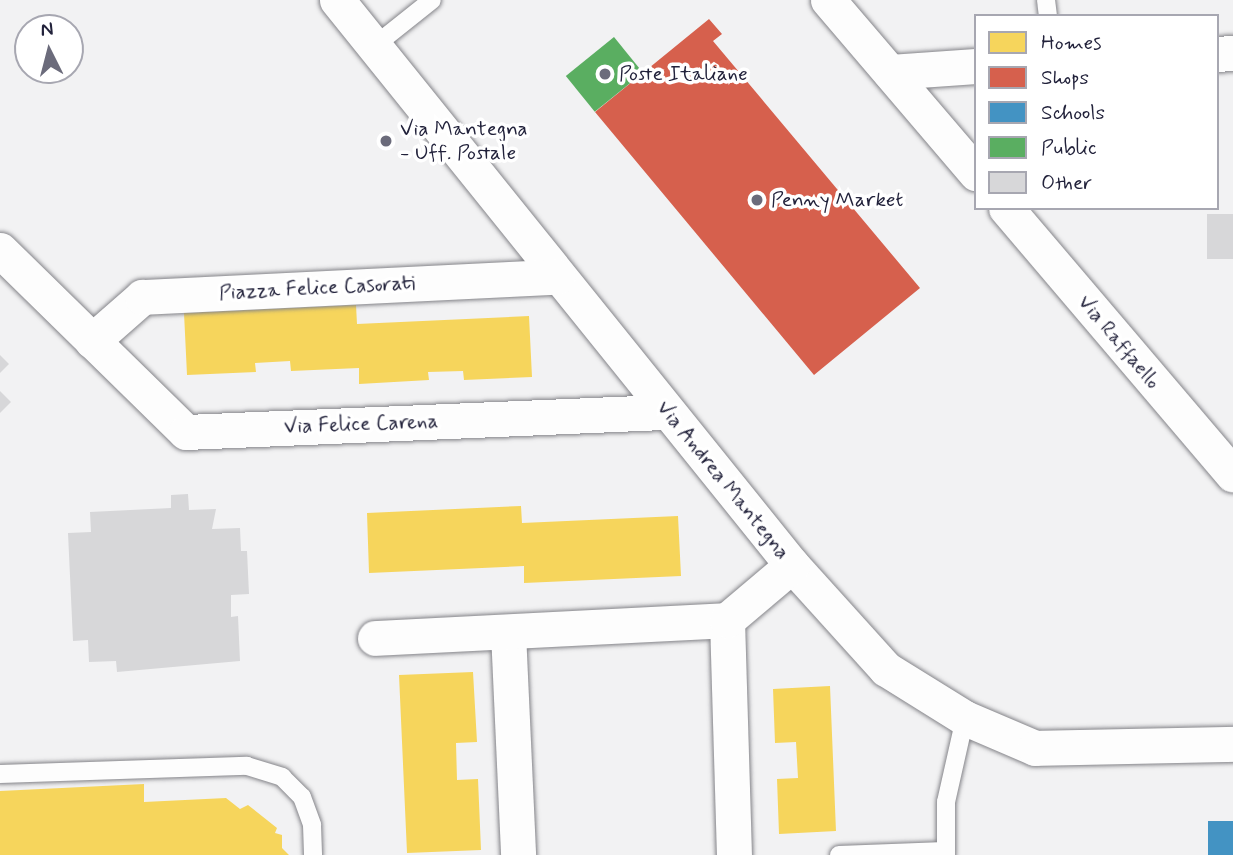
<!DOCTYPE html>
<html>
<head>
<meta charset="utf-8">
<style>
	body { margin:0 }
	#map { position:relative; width:1233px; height:855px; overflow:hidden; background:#f2f2f3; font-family:Mynerve,sans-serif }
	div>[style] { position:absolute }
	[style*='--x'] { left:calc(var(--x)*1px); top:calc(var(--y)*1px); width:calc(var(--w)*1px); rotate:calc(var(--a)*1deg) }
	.homes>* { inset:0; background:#f6d55c }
	.shops>* { inset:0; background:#d6604d }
	.schools>* { inset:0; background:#4393c3; transform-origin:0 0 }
	.public>* { inset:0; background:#5aae61; transform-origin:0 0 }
	.building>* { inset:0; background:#d7d7d9; transform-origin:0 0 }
	.roads { filter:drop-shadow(0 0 2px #848489) drop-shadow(0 0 2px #848489) }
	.service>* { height:18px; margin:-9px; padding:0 9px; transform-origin:9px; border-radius:9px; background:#fdfdfd }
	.minor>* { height:35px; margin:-17.5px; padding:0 17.5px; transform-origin:17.5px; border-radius:17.5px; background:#fdfdfd }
	.dots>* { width:19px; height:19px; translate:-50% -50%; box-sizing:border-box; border:4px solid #fff; border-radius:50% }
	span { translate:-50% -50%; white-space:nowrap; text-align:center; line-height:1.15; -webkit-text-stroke:7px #fff; paint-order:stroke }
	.poi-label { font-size:21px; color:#22223b }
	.left { translate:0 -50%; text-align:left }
	.street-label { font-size:21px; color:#22223b }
	.legend { position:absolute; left:974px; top:14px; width:245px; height:196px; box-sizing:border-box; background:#fff; border:2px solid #a7a7b1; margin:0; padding:9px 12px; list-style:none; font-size:21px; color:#22223b }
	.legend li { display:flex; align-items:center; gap:14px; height:35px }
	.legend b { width:35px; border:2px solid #a7a7b1 }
	.north { position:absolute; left:14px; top:14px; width:70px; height:70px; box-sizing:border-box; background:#fff; border:2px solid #a7a7b1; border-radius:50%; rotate:354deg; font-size:19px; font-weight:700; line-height:28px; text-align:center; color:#22223b }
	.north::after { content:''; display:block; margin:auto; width:24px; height:32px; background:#6b6b7b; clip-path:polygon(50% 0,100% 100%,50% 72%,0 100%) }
</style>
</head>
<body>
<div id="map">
	<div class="homes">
		<i style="clip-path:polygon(356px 305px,357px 324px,529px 316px,532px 377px,464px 380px,463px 371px,428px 372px,429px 380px,359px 384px,359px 368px,291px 371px,290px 361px,255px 363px,256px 372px,187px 375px,184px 313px)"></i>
		<i style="clip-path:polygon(521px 506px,522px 523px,678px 516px,681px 576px,524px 583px,524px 566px,369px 573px,367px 513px)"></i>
		<i style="clip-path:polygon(473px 672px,477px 742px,456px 743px,457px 780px,478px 779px,481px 850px,407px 853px,399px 675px)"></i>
		<i style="clip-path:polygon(830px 686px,836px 831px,779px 834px,777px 779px,798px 778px,796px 742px,775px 743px,773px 689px)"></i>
		<i style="clip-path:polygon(144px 784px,144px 802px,226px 798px,240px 809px,248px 805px,277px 828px,275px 833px,282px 835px,282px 848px,289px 855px,0 855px,0 791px)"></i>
	</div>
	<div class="shops">
		<i style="clip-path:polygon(709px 19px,722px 34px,713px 41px,920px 288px,814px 375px,595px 112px)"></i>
	</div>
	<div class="schools">
		<i style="left:1208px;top:821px;width:25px;height:34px"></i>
	</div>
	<div class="public">
		<i style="left:614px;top:37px;width:46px;height:62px;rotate:51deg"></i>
	</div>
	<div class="building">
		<i style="left:1233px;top:214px;width:45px;height:26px;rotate:90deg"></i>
		<i style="clip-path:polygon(0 355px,9px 364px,0 373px)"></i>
		<i style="clip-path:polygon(0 391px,11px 402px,0 413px)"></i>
		<i style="clip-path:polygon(188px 494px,189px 510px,216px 509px,212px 529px,240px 528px,241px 551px,247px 551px,249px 594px,231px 595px,231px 617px,238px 616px,240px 661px,117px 672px,116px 661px,89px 662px,88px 640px,73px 641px,68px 533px,91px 532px,90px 512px,171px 508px,171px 495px)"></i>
	</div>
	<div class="roads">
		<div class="service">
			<i style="--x:1046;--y:0;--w:16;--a:83"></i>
			<i style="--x:373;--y:47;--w:75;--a:-38.5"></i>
			<i style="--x:0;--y:774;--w:247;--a:-1.9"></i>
			<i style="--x:247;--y:766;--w:37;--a:17"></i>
			<i style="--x:282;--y:777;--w:28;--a:45"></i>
			<i style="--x:302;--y:797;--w:30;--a:70"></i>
			<i style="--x:312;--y:825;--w:30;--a:88"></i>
			<i style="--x:839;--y:855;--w:106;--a:-2.2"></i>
			<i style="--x:946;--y:855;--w:53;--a:-90"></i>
			<i style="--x:946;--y:802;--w:86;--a:-77.3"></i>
		</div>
		<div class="minor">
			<i style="--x:337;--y:0;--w:725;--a:51.16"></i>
			<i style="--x:792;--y:565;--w:140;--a:47.9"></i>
			<i style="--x:886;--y:669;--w:93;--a:31.8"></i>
			<i style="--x:965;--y:718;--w:76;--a:23.2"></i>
			<i style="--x:1035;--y:748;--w:198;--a:-1.2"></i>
			<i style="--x:828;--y:0;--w:228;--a:49.5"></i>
			<i style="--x:1217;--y:54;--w:16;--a:-4"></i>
			<i style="--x:890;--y:72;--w:86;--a:-4"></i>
			<i style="--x:1006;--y:208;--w:350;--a:49.6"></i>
			<i style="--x:0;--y:250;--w:260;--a:44.4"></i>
			<i style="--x:186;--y:432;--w:481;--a:-2.4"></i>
			<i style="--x:92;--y:341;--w:67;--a:-41.3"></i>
			<i style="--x:142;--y:297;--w:416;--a:-2.8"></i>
			<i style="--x:727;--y:620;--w:235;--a:88.3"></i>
			<i style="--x:508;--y:632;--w:223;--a:87.4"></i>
			<i style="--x:375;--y:638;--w:352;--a:-2.9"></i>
			<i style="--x:727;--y:620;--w:85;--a:-40.2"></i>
		</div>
	</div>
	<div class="dots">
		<i style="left:605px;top:74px;background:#6b6b7b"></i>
		<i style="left:386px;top:141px;background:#6b6b7b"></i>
		<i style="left:757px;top:200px;background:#6b6b7b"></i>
	</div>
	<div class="poi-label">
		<span class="left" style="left:619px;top:74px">Poste Italiane</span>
		<span class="left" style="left:400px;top:141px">Via Mantegna<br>- Uff. Postale</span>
		<span class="left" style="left:771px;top:200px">Penny Market</span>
	</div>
	<div class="street-label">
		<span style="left:317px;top:288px;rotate:-3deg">Piazza Felice Casorati</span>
		<span style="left:1119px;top:342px;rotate:50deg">Via Raffaello</span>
		<span style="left:361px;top:424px;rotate:-2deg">Via Felice Carena</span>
		<span style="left:723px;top:480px;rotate:51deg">Via Andrea Mantegna</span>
	</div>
	<ul class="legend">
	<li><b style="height:19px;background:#f6d55c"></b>Homes</li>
	<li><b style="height:19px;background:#d6604d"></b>Shops</li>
	<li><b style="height:19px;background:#4393c3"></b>Schools</li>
	<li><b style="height:19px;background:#5aae61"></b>Public</li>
	<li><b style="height:19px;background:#d7d7d9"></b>Other</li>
	</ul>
	<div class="north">N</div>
</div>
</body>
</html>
